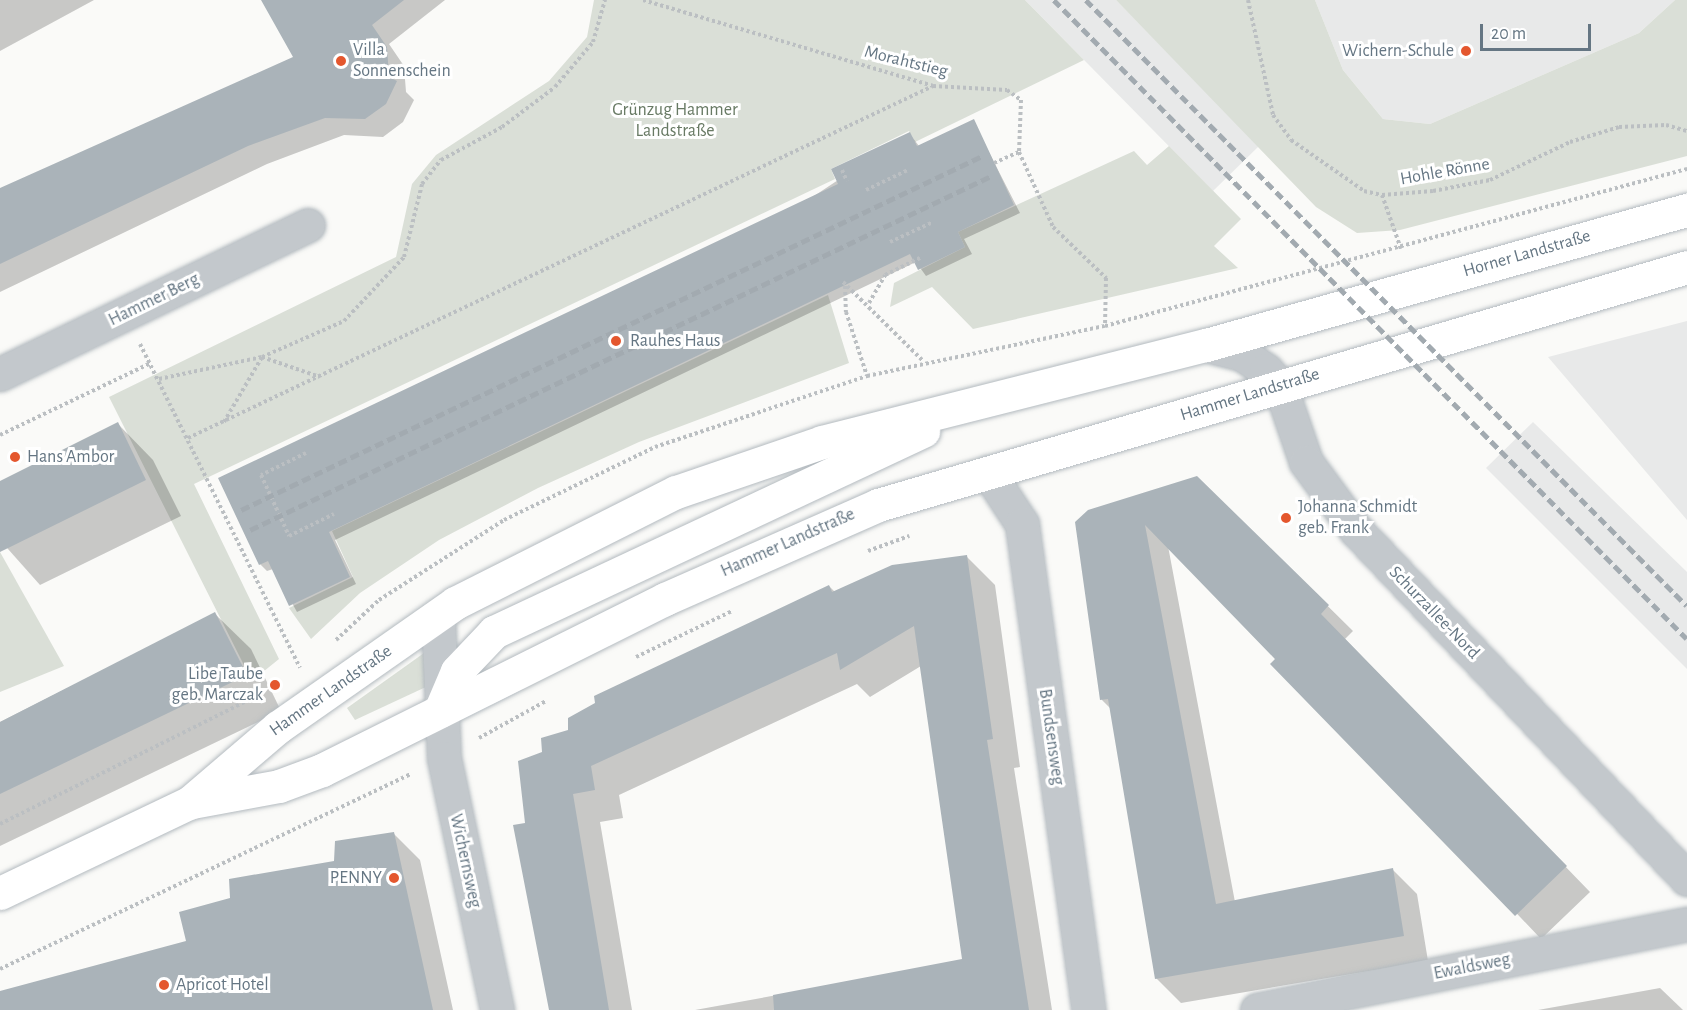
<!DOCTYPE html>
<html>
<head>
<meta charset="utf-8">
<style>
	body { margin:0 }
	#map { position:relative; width:1687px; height:1010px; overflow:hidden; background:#fafaf8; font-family:"Alegreya Sans",sans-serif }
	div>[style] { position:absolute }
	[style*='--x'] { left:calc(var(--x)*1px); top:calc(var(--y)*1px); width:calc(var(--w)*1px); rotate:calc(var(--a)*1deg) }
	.built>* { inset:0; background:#e8e9e9 }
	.green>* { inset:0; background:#dadfd7 }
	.shadow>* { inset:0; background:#0003 }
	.building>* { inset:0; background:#aab3b9 }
	.path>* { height:4px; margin-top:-2px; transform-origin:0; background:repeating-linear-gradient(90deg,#bbbfc2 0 3px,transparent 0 6px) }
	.roads { filter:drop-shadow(0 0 2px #b3babf) drop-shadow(0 0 2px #b3babf) }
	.street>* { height:33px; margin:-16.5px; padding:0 16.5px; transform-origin:16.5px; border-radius:16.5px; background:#c3c8cc }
	.secondary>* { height:33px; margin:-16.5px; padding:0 16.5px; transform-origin:16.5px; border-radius:16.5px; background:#fff }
	.rail>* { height:4.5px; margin-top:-2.25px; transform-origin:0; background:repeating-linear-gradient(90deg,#a2aab0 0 9px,transparent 0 13.5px) }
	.dots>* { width:16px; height:16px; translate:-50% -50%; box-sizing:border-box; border:3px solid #fff; border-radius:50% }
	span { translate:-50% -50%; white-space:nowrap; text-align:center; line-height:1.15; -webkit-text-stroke:6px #fff; paint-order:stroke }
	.poi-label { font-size:18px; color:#657683 }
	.left { translate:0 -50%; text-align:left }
	.right { translate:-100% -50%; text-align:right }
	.street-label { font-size:18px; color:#657683 }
	.park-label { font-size:18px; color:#687a64 }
	.scale { position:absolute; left:1480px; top:24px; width:111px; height:27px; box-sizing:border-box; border:3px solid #657683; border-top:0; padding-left:8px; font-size:18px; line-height:21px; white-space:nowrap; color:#657683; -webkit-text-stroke:4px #fff; paint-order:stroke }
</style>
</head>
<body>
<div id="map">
	<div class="built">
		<i style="clip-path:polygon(1025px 0,1116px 0,1259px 146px,1213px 191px)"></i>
		<i style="clip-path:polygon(1315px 0,1675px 0,1639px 33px,1430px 124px,1383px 119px,1343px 70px)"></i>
		<i style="clip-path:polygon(1687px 321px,1687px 520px,1548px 357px)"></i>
		<i style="clip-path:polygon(1533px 422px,1687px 572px,1687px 669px,1486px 468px)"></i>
	</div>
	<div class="green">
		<i style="clip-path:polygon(594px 0,1025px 0,1084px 60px,915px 142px,909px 131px,831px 169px,835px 179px,194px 484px,279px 659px,252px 681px,109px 397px,396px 257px,412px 184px,436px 155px,549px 81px,587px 37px)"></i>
		<i style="clip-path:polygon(1116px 0,1315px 0,1343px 70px,1383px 119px,1430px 124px,1639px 33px,1675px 0,1687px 0,1687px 156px,1400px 230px,1357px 233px,1316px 207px)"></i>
		<i style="clip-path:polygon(1169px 146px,1241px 219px,1214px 246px,1238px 268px,973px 329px,932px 287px,890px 307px,894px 283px,965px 247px,958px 232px,1134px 151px,1147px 165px)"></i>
		<i style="clip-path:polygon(828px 295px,849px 363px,639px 442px,538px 488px,439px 540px,360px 593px,311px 639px,289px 608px,353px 577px,332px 531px)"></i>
		<i style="clip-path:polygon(0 552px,64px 666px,0 692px)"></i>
		<i style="clip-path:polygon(424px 653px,428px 686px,355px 720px,347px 708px)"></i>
	</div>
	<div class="shadow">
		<i style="clip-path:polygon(0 0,94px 0,0 51px)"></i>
		<i style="clip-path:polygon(263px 0,445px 0,389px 44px,404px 66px,406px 92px,414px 100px,403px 122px,383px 137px,344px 135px,267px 164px,0 292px,0 194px,295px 58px)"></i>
		<i style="clip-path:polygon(973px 121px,1020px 213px,964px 239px,972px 254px,926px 276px,916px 262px,335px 540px,356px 584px,297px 612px,273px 569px,267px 571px,260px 564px,909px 133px,919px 146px)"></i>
		<i style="clip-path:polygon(118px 424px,153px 460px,181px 516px,40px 585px,0 540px,0 482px)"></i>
		<i style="clip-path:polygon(1197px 477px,1353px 631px,1345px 639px,1590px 892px,1541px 939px,1168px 546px,1235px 902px,1392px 869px,1417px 894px,1428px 961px,1181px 1003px,1156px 978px,1111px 709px,1102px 700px,1076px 522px)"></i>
		<i style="clip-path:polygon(967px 557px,995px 585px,1020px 767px,1014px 768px,1052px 1010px,695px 1010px,964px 961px,921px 666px,870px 697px,857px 684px,619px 795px,623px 818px,600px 822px,632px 1010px,551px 1010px,527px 824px,544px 753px,570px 731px,829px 586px,835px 592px)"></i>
		<i style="clip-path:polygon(215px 614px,251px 649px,281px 711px,0 846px,0 722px)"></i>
		<i style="clip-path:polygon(394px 834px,420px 860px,453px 1010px,17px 1010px,188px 942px,232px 899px,336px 862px)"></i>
		<i style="clip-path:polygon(1660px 988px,1683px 1010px,1538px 1010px)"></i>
	</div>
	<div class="building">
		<i style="clip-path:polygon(261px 0,404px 0,372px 25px,387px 47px,389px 77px,397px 81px,386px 104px,365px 119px,325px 118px,248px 146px,0 264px,0 188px,293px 57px)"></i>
		<i style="clip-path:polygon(974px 119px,1014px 205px,958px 232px,965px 247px,918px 270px,910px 254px,329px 532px,350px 577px,289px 606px,268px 561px,259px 565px,218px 478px,838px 184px,831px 169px,910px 132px,917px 146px)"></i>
		<i style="clip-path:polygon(118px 422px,146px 480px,0 552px,0 481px)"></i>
		<i style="clip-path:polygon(1197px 476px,1329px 605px,1321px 614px,1567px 866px,1515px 916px,1270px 664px,1275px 659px,1145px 525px,1216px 904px,1393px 868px,1404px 936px,1155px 979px,1108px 699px,1100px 700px,1075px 522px,1088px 510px)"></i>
		<i style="clip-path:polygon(967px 555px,993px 739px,987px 740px,1029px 1010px,774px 1010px,773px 995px,962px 959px,914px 626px,840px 670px,837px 653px,591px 766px,595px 790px,573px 794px,609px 1010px,549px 1010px,513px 825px,525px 823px,518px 761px,542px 752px,541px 738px,568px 730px,568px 718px,595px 703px,594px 696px,829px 585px,832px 592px,892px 565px)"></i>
		<i style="clip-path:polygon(215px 612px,247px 675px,0 794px,0 722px)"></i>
		<i style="clip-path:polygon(394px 832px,433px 1010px,0 1010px,0 991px,186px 941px,179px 912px,230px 898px,229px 879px,334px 861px,335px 841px)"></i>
	</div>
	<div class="path">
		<i style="--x:643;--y:0;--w:302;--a:16.5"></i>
		<i style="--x:933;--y:86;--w:74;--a:3.1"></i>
		<i style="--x:1007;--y:90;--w:17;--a:36"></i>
		<i style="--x:1021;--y:100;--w:52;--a:92.2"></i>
		<i style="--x:1019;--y:152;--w:82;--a:65.6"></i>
		<i style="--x:1053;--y:227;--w:74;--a:43.9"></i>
		<i style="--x:1106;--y:278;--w:49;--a:91.2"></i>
		<i style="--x:1248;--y:0;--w:118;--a:77.7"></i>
		<i style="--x:1273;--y:115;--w:31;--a:54"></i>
		<i style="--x:1291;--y:140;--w:89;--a:34.9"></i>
		<i style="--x:1364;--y:191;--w:18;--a:13"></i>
		<i style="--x:1382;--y:195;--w:51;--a:-4.5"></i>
		<i style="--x:1433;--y:191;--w:58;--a:-10.9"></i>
		<i style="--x:1490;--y:180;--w:89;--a:-25.4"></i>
		<i style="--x:1570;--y:142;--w:51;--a:-17"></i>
		<i style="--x:1619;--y:127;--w:47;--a:-2.4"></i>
		<i style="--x:1666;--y:125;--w:22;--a:16"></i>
		<i style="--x:994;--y:163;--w:27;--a:-24"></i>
		<i style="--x:842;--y:170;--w:12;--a:66"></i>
		<i style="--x:866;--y:190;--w:47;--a:-25.5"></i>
		<i style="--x:1382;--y:195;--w:57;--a:70.6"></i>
		<i style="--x:890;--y:242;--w:47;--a:-24.9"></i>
		<i style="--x:843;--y:282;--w:114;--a:44.6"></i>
		<i style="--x:845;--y:286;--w:26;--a:88"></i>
		<i style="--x:846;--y:312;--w:67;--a:71.8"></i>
		<i style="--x:869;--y:303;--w:32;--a:-60"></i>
		<i style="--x:885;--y:275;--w:39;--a:-26"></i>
		<i style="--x:140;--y:344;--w:361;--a:63.7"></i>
		<i style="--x:159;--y:379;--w:105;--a:-12.1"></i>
		<i style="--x:262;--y:357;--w:90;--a:-23.7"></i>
		<i style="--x:344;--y:321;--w:88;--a:-46.8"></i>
		<i style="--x:404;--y:257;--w:75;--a:-76.1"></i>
		<i style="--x:422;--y:184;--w:31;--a:-52"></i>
		<i style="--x:441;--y:160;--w:69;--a:-28.4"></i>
		<i style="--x:502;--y:127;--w:66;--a:-37"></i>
		<i style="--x:555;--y:87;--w:59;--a:-49.8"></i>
		<i style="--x:593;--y:42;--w:44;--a:-74.1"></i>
		<i style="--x:224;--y:422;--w:75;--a:-59.7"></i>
		<i style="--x:262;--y:357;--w:61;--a:19"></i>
		<i style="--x:0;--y:435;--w:167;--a:-25.5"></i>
		<i style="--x:188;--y:438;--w:824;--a:-25.29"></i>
		<i style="--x:306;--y:453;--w:50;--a:153.9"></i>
		<i style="--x:261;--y:475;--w:67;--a:65.3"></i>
		<i style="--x:289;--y:536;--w:50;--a:-26.1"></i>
		<i style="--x:868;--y:551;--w:44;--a:-20.1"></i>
		<i style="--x:336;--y:640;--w:59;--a:-42.9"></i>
		<i style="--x:379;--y:600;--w:148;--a:-32.6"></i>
		<i style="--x:504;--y:520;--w:168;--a:-25.8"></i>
		<i style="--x:655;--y:447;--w:224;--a:-18.5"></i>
		<i style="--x:867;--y:376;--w:243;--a:-11.9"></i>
		<i style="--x:1105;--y:326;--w:603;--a:-15.1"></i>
		<i style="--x:636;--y:657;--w:106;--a:-25.6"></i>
		<i style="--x:479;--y:738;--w:77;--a:-28.9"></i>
		<i style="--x:0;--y:824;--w:285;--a:-26.5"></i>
		<i style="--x:0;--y:969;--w:455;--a:-25.4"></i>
	</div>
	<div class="roads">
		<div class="street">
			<i style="--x:1206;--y:345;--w:37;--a:14"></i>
			<i style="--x:1242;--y:354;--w:29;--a:34"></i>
			<i style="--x:1266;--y:370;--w:21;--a:49"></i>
			<i style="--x:1280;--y:386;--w:80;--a:71.1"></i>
			<i style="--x:1306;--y:462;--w:84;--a:53.7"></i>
			<i style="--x:1356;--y:530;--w:481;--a:46.5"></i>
			<i style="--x:0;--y:374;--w:342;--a:-25.8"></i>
			<i style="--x:988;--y:472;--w:62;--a:56.8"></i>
			<i style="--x:1022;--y:524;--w:491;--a:82.2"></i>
			<i style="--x:438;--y:615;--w:143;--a:87.6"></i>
			<i style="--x:444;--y:758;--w:258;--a:78.1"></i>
			<i style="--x:1257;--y:1010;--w:439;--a:-11.3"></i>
		</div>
		<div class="secondary">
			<i style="--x:440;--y:711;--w:43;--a:-67"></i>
			<i style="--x:457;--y:671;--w:54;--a:-46.5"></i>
			<i style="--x:494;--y:632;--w:474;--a:-25.1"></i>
			<i style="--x:192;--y:802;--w:88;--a:-10.4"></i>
			<i style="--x:279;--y:786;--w:46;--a:-20.4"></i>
			<i style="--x:322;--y:770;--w:383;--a:-26.5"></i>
			<i style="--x:665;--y:599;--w:233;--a:-23.8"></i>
			<i style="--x:878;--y:505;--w:843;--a:-16.39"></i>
			<i style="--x:0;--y:893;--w:209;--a:-25.5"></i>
			<i style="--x:189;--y:803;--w:117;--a:-40.5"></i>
			<i style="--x:278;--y:727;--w:216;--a:-35"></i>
			<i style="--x:455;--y:603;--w:247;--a:-26.7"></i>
			<i style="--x:676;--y:492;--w:154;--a:-18.9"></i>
			<i style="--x:822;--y:442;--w:396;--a:-14.2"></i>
			<i style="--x:1206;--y:345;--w:500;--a:-15.7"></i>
		</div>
	</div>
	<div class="rail">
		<i style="--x:1054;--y:0;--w:899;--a:45.27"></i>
		<i style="--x:1086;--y:0;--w:853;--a:45.24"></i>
		<i style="--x:241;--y:510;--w:823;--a:-25.54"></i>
		<i style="--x:250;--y:530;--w:823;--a:-25.54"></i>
	</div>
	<div class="dots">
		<i style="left:1466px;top:51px;background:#e4572e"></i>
		<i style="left:341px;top:61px;background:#e4572e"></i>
		<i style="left:616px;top:341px;background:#e4572e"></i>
		<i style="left:15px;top:457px;background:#e4572e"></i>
		<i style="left:1286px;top:518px;background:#e4572e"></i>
		<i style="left:275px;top:685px;background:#e4572e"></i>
		<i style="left:394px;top:878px;background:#e4572e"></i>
		<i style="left:164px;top:985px;background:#e4572e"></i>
	</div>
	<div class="poi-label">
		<span class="left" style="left:353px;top:61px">Villa<br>Sonnenschein</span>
		<span class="right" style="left:1454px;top:51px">Wichern-Schule</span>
		<span class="left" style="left:630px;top:341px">Rauhes Haus</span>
		<span class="left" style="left:27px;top:457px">Hans Ambor</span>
		<span class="left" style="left:1298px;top:518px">Johanna Schmidt<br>geb. Frank</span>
		<span class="right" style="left:263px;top:685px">Libe Taube<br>geb. Marczak</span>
		<span class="right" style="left:382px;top:878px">PENNY</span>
		<span class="left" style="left:176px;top:985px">Apricot Hotel</span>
	</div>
	<div class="street-label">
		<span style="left:906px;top:62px;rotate:14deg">Morahtstieg</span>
		<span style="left:1445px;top:172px;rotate:-10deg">Hohle Rönne</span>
		<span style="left:1527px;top:254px;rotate:-16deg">Horner Landstraße</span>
		<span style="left:154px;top:300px;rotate:-26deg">Hammer Berg</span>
		<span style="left:1250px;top:395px;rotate:-17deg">Hammer Landstraße</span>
		<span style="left:788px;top:543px;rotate:-24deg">Hammer Landstraße</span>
		<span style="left:1434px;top:613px;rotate:46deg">Schurzallee-Nord</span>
		<span style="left:331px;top:691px;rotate:-35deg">Hammer Landstraße</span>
		<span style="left:1051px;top:737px;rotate:82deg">Bundsensweg</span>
		<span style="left:465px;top:861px;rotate:78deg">Wichernsweg</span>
		<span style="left:1472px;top:967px;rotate:-11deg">Ewaldsweg</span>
	</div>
	<div class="park-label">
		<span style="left:675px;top:121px">Grünzug Hammer<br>Landstraße</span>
	</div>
	<div class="scale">20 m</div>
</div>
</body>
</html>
